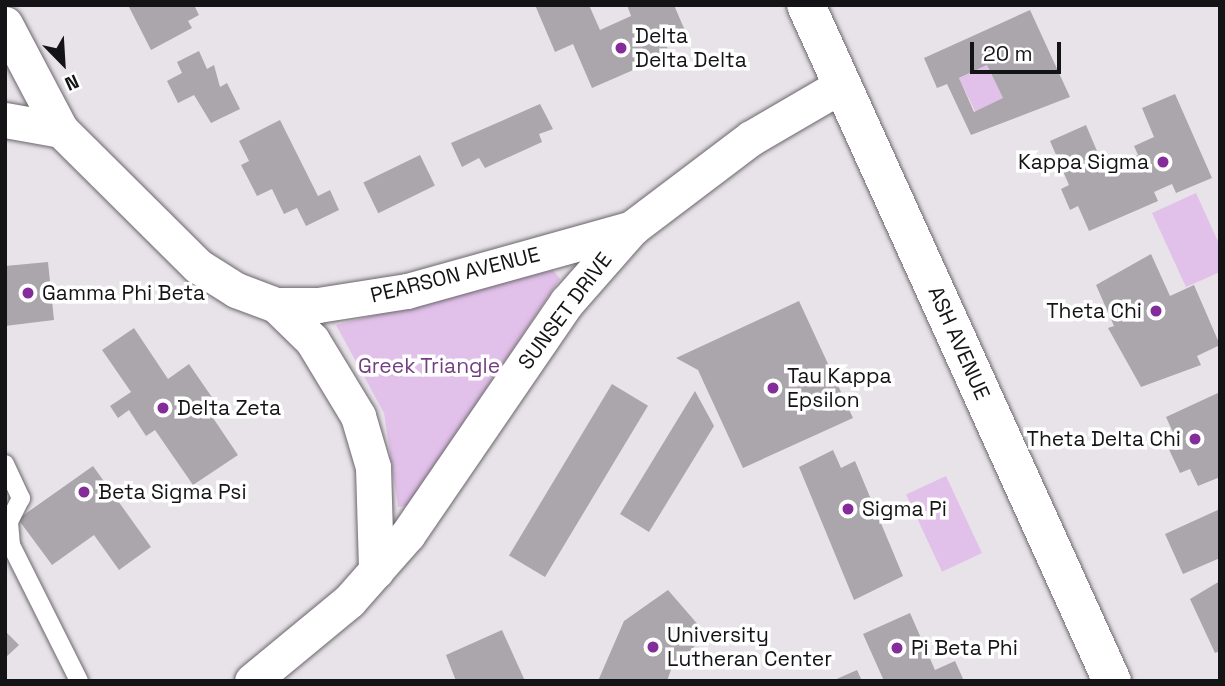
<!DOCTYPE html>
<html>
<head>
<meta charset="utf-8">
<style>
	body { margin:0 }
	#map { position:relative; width:1225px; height:686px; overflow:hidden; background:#e8e3e9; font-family:"Space Grotesk",sans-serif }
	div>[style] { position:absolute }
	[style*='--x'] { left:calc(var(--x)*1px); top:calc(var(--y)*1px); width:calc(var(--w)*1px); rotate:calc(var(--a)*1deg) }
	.green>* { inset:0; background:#e1c0e9; transform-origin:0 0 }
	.building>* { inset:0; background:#aba6ac; transform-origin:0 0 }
	.roads { filter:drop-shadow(0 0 2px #6b666c) drop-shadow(0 0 2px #6b666c) }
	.service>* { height:18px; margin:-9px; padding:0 9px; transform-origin:9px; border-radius:9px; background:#fff }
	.minor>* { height:35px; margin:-17.5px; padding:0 17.5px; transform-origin:17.5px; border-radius:17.5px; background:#fff }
	.tertiary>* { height:38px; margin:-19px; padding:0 19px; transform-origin:19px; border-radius:19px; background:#fff }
	.dots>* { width:19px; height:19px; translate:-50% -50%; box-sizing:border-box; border:4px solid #fff; border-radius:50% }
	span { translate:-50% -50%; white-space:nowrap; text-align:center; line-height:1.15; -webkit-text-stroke:7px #fff; paint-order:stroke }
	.poi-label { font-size:21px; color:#141315 }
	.left { translate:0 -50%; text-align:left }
	.right { translate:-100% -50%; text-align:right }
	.street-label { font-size:21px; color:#141315 }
	.park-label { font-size:21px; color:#743f81 }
	.frame { position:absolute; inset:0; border:7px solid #141315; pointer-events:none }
	.north { position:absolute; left:28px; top:28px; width:70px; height:70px; -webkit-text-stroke:5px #fff; paint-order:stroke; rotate:156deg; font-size:19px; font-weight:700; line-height:28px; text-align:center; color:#141315 }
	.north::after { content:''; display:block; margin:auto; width:24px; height:32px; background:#141315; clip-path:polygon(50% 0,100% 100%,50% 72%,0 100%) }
	.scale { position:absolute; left:970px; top:42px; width:91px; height:32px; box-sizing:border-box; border:4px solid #141315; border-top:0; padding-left:9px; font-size:21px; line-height:24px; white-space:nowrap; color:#141315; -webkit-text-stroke:5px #fff; paint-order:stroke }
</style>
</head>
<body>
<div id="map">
	<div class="green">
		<i style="left:987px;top:65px;width:37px;height:31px;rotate:64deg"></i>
		<i style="clip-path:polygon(1196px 193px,1220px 246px,1220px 272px,1186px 287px,1152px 213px)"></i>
		<i style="clip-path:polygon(553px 270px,560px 279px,407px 506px,398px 507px,384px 413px,336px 325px)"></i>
		<i style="left:946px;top:476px;width:85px;height:44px;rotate:65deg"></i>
	</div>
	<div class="building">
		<i style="clip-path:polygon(128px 5px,194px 5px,199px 15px,188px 21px,192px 28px,151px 50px)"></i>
		<i style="clip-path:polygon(535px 5px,589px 5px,600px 30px,631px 16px,627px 5px,674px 5px,686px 33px,665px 42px,670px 54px,592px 88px,573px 44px,555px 52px)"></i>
		<i style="clip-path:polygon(evenodd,1030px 10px,1070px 97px,971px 135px,947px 84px,937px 88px,924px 58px,1030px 10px,987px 65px,1003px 98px,974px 112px,959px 78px,987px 65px)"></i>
		<i style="clip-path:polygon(199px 51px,207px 69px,214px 65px,220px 87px,227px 83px,240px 109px,211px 123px,194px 95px,178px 103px,167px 81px,182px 73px,177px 62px)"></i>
		<i style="clip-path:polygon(1175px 94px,1212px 178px,1176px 193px,1172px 184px,1154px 192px,1158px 201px,1089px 231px,1078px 206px,1070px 210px,1061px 189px,1069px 185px,1050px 141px,1086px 125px,1105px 170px,1138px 155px,1134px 146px,1154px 137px,1142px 108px)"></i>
		<i style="clip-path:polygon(540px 104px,553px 129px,539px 134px,542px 142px,485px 168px,479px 158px,462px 167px,451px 143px)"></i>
		<i style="clip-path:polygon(280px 120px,318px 196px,330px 190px,339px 210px,306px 226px,297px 208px,284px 214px,272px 189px,257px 196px,241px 165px,249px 161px,239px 141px)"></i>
		<i style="left:420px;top:155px;width:34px;height:63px;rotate:64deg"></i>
		<i style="clip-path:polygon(1151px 254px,1170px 296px,1194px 285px,1220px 345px,1197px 356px,1201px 365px,1141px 387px,1108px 328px,1114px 326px,1096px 285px)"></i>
		<i style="clip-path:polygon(48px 262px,54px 320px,5px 326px,5px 266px)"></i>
		<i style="clip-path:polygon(799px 301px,853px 418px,743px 468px,698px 370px,676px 358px)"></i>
		<i style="clip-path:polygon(134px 328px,168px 379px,189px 364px,218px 406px,209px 412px,238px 455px,193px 485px,155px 430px,146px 436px,129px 410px,118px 418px,110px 406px,131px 392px,102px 350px)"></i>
		<i style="left:612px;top:384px;width:42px;height:200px;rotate:31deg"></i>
		<i style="clip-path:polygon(695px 391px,714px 426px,649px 532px,620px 514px)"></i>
		<i style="clip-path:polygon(1220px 392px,1220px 477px,1198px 486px,1190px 469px,1180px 473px,1165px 441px,1175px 437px,1166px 417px)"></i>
		<i style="clip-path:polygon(833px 450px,841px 468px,855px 461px,903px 576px,854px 600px,799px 467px)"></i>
		<i style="clip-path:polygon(93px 466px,151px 547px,119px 570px,94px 535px,52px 565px,18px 519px)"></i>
		<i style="clip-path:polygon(1220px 509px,1220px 558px,1183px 574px,1165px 534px)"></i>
		<i style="clip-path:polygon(1220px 581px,1220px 651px,1215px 653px,1190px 599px)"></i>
		<i style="clip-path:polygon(668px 590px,707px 635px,672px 667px,667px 681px,598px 681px,624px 621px)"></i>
		<i style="clip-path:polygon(910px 613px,935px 670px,955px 661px,964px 681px,884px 681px,863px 634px)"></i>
		<i style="clip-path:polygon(502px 630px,525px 681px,456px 681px,446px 655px)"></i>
		<i style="clip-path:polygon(5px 631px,19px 645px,5px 658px)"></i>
		<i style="clip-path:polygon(857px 670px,862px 681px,832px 681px)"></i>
	</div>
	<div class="roads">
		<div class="service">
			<i style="--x:5;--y:464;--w:38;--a:65"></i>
			<i style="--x:21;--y:498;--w:27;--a:117"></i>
			<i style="--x:9;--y:522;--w:23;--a:85"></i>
			<i style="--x:11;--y:545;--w:152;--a:63.4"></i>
		</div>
		<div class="minor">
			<i style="--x:5;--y:24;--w:120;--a:62.2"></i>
			<i style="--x:5;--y:120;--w:57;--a:10.1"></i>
			<i style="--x:61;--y:130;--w:193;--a:44.8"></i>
			<i style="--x:198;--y:266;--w:45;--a:32.3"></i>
			<i style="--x:236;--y:290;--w:43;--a:20.6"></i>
			<i style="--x:276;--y:305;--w:42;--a:0"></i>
			<i style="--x:318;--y:305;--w:90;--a:-8.9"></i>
			<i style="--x:407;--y:291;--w:234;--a:-15.6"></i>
			<i style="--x:276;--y:305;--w:50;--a:44.2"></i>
			<i style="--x:312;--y:340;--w:89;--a:58.8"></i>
			<i style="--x:358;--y:416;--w:53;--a:73.6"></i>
			<i style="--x:373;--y:467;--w:104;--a:88.3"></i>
			<i style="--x:252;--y:681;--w:126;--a:-39.5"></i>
			<i style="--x:349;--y:601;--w:89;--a:-48.6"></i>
			<i style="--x:408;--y:534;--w:281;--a:-55.6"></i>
			<i style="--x:567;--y:302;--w:98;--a:-48.7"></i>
			<i style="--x:632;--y:228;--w:149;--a:-37.1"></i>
			<i style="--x:751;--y:138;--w:105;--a:-30.2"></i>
		</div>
		<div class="tertiary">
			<i style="--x:806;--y:5;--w:742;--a:65.65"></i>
		</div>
	</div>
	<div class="dots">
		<i style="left:621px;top:48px;background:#842c99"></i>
		<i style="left:1163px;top:162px;background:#842c99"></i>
		<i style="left:28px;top:293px;background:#842c99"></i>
		<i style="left:1156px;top:311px;background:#842c99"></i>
		<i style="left:773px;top:388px;background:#842c99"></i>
		<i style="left:163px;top:408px;background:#842c99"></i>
		<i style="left:1195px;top:439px;background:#842c99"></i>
		<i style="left:84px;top:492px;background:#842c99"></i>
		<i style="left:848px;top:509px;background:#842c99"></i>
		<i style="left:653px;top:647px;background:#842c99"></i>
		<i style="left:897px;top:648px;background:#842c99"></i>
	</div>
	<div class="poi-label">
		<span class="left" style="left:635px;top:48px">Delta<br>Delta Delta</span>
		<span class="right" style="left:1149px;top:162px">Kappa Sigma</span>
		<span class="left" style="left:42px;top:293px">Gamma Phi Beta</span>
		<span class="right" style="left:1142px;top:311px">Theta Chi</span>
		<span class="left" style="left:787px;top:388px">Tau Kappa<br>Epsilon</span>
		<span class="left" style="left:177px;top:408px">Delta Zeta</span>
		<span class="right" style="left:1181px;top:439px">Theta Delta Chi</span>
		<span class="left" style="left:98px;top:492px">Beta Sigma Psi</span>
		<span class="left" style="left:862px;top:509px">Sigma Pi</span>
		<span class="left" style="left:667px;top:647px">University<br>Lutheran Center</span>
		<span class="left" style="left:911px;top:648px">Pi Beta Phi</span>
	</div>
	<div class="street-label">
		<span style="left:455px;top:275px;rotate:-14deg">PEARSON AVENUE</span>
		<span style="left:565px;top:311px;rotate:-53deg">SUNSET DRIVE</span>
		<span style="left:959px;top:343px;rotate:66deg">ASH AVENUE</span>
	</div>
	<div class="park-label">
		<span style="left:429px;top:366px">Greek Triangle</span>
	</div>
	<div class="frame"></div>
	<div class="north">N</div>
	<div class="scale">20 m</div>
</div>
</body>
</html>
